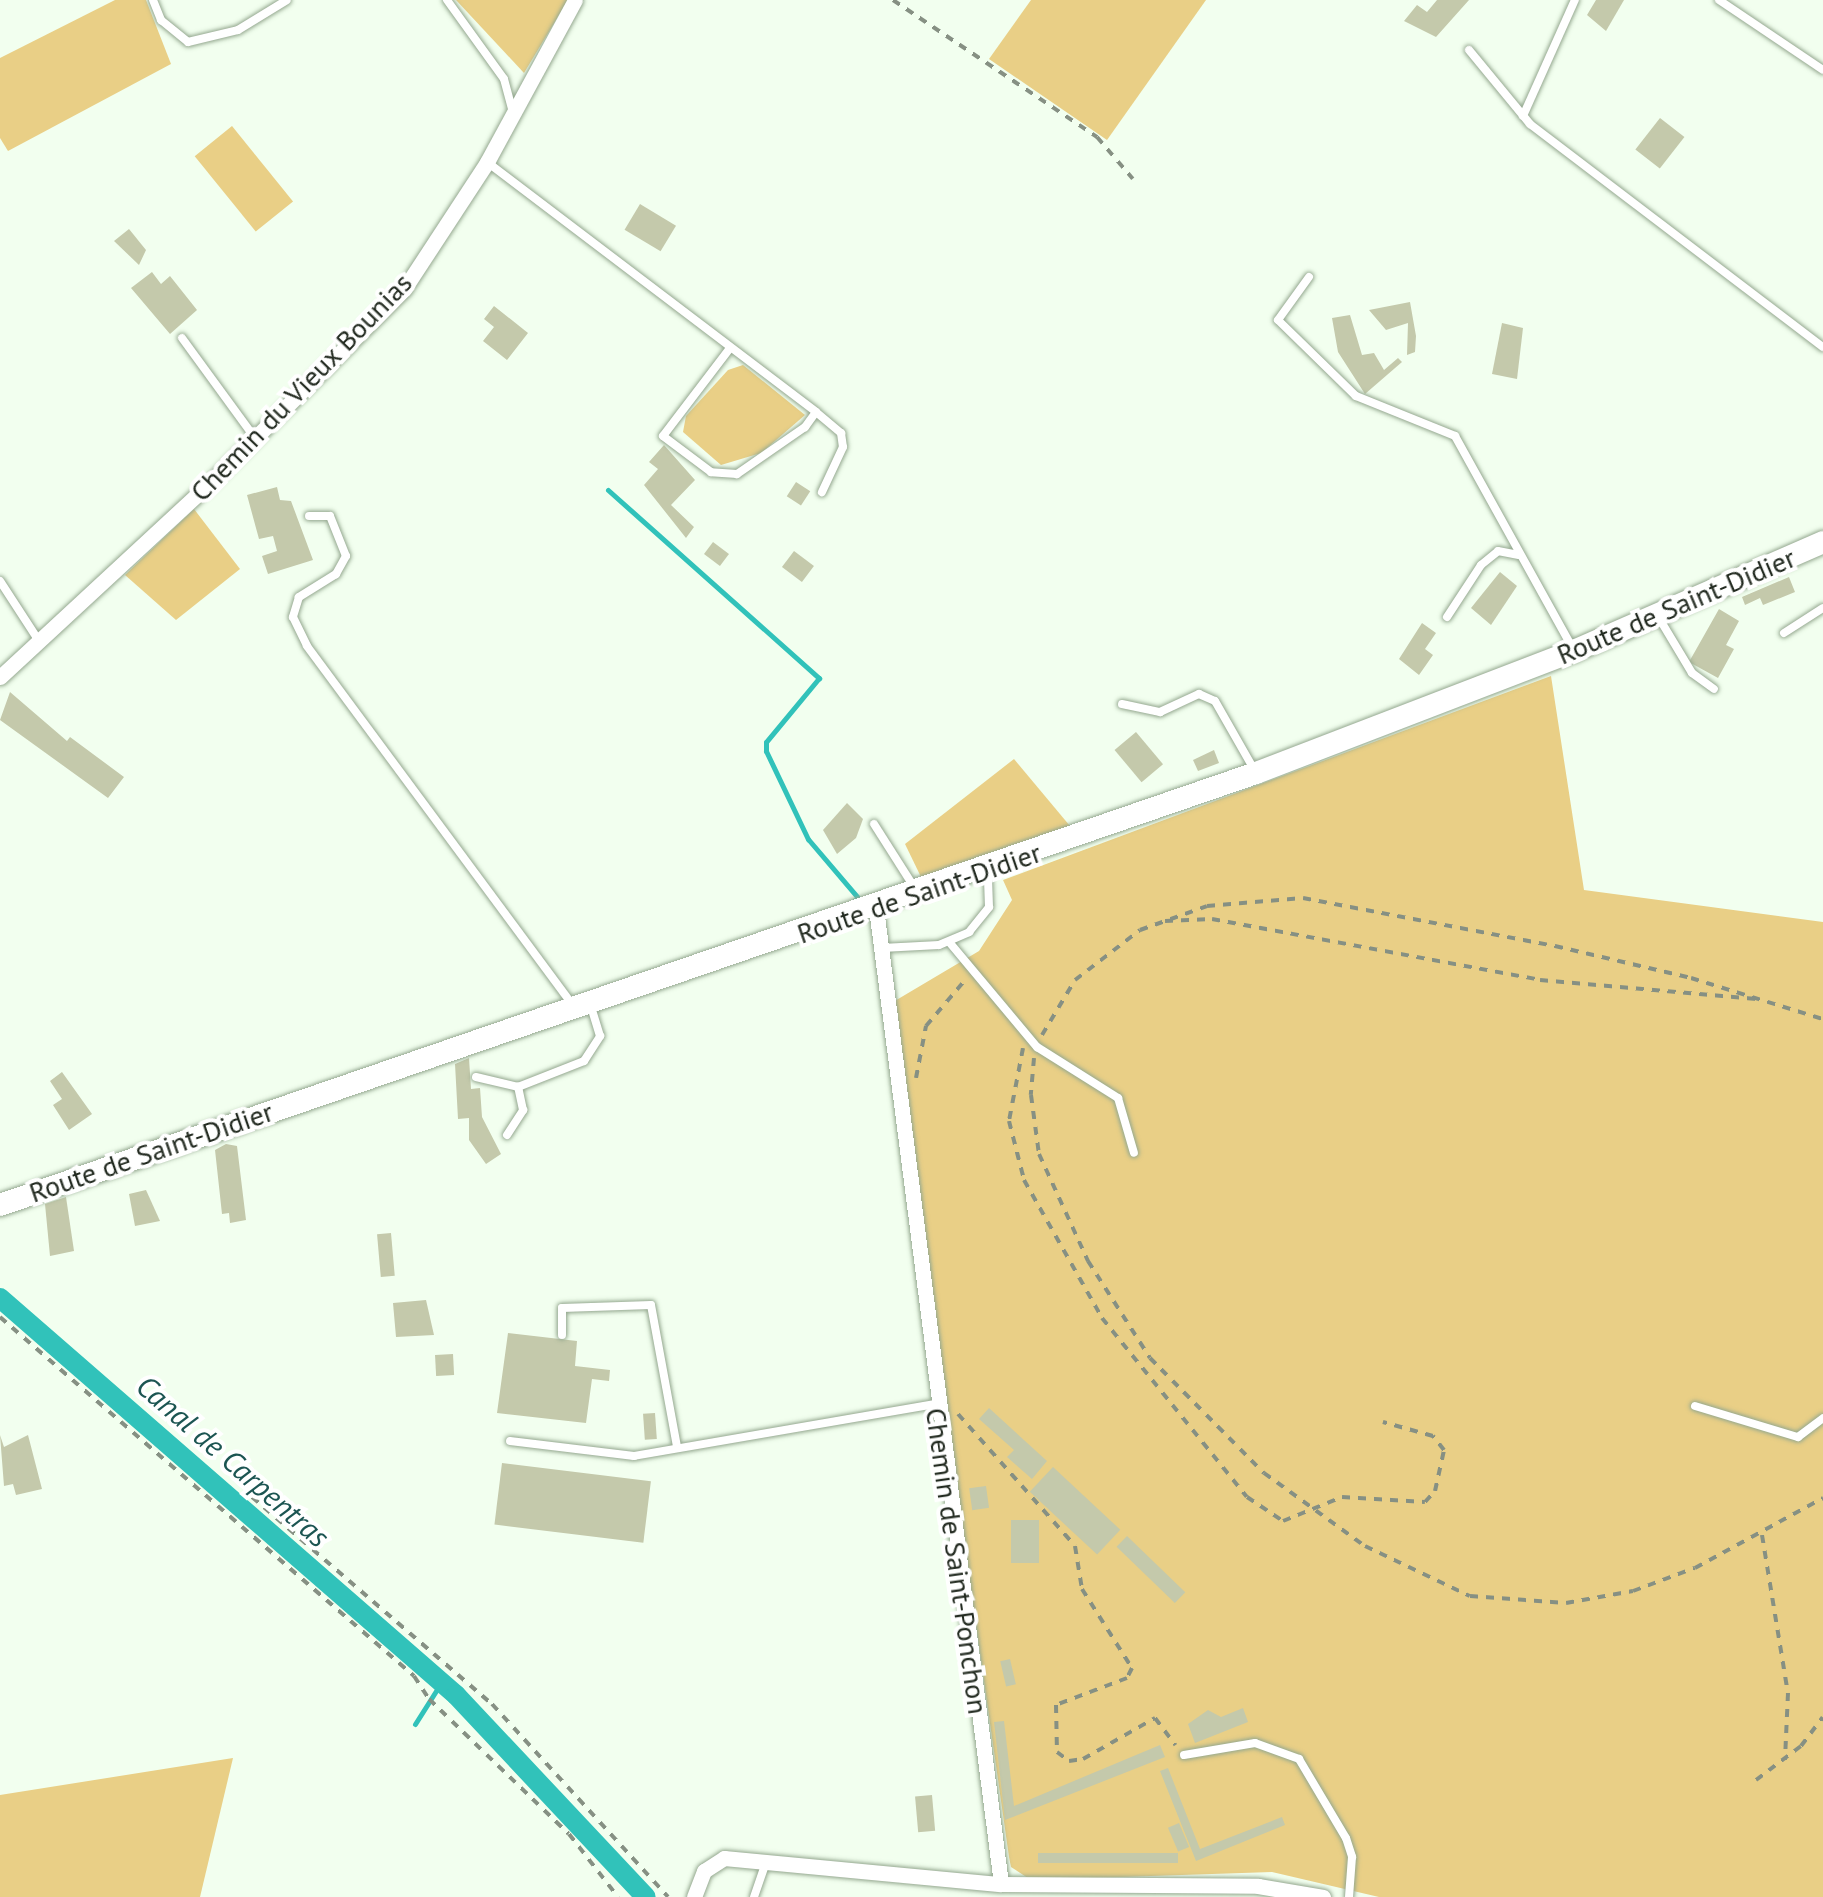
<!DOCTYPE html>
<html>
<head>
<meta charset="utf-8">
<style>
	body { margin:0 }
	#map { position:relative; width:1823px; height:1897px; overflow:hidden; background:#f2ffef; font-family:"PT Sans",sans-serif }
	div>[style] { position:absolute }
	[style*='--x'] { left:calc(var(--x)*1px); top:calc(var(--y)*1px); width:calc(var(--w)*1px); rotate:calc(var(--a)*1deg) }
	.green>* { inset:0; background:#e9cf86; transform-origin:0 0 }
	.stream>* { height:5px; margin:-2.5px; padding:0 2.5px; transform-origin:2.5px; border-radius:2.5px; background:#31c2ba }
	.canal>* { height:20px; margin:-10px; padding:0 10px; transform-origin:10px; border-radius:10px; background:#31c2ba }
	.building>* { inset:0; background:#c4c9ab; transform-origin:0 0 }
	.path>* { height:4px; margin-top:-2px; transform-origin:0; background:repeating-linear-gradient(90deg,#869083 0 8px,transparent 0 16px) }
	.roads { filter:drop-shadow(0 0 2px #94a88f) drop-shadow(0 0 2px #94a88f) }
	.service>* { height:8px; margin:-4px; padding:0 4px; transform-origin:4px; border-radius:4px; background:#fff }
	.minor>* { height:15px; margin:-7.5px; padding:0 7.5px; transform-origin:7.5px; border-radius:7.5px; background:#fff }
	.secondary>* { height:22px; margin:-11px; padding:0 11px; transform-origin:11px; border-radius:11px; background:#fff }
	span { translate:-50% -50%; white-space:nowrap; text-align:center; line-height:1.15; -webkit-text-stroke:8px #fff; paint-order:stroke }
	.street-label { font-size:28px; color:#232b21 }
	.water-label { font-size:30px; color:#1c5552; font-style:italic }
</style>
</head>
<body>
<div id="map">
	<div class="green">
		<i style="clip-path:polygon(115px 0,146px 0,171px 64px,8px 151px,0 138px,0 58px)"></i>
		<i style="clip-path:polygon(456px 0,568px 0,524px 73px)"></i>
		<i style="clip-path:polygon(1031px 0,1206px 0,1107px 140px,989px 59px)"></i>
		<i style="left:232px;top:126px;width:97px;height:48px;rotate:51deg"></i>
		<i style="clip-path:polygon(743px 365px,805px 415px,761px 453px,721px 465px,683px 432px,686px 416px,728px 370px)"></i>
		<i style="clip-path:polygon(194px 509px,240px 569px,176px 620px,125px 575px)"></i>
		<i style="clip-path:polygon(1551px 676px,1584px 890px,1823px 922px,1823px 1897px,1379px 1897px,1272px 1872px,1031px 1880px,1011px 1867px,1009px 1857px,888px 1005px,979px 951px,1012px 900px,1003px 880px)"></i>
		<i style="clip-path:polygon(1014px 759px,1070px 826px,921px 877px,905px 844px)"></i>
		<i style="clip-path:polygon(233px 1758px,200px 1897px,0 1897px,0 1795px)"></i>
	</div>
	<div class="stream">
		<i style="--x:608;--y:490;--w:283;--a:41.7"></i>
		<i style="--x:819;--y:678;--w:83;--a:129.6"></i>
		<i style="--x:766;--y:742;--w:9;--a:90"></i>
		<i style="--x:766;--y:751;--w:98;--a:64.5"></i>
		<i style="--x:808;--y:839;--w:79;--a:49.6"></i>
		<i style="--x:859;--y:899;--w:4;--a:166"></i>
		<i style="--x:415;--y:1724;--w:45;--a:-57.7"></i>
	</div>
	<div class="canal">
		<i style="--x:0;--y:1298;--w:605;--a:41.04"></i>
		<i style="--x:456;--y:1695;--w:277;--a:46.8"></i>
	</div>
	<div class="building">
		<i style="clip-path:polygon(1437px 0,1469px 0,1436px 37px,1404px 21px,1417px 5px,1427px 12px)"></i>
		<i style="clip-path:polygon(1596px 0,1624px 0,1606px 31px,1587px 15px)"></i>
		<i style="left:1660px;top:118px;width:31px;height:40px;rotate:38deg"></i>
		<i style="left:640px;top:204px;width:42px;height:30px;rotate:31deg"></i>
		<i style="clip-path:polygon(129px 229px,146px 250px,139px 265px,114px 241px)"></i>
		<i style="clip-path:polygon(152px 272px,161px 284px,170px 276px,197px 310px,170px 334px,131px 288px)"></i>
		<i style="clip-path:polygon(1410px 302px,1416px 336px,1415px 352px,1407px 355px,1408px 323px,1386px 330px,1369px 310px)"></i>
		<i style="clip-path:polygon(494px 306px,528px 333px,507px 360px,483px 341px,494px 327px,484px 319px)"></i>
		<i style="clip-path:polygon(1350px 315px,1362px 355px,1374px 353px,1384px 370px,1398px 358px,1402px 362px,1365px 394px,1338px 352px,1332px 318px)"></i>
		<i style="clip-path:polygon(1502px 323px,1523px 328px,1517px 379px,1492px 374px)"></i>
		<i style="clip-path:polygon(664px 445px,695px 480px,671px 505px,694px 527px,686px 538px,644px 485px,658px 469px,649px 462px)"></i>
		<i style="left:796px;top:482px;width:17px;height:17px;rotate:33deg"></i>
		<i style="clip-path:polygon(277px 487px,280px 500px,291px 501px,313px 560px,268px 574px,262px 556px,277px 551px,273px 536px,259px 539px,247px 495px)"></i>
		<i style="left:713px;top:542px;width:20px;height:15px;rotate:37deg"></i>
		<i style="left:794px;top:551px;width:25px;height:20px;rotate:37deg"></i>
		<i style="clip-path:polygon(1500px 572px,1517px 586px,1491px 625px,1471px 608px)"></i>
		<i style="clip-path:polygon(1789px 577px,1795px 592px,1763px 605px,1760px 598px,1745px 605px,1742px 597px)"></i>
		<i style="clip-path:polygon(1719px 609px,1739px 621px,1726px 645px,1734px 649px,1718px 678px,1689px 662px)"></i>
		<i style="clip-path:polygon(1422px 623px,1436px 633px,1425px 649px,1433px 655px,1419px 675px,1399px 659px)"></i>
		<i style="clip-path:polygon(10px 692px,67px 741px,70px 737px,124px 777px,108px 798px,0 720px)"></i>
		<i style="left:1136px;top:732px;width:42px;height:28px;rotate:50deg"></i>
		<i style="clip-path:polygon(1214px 750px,1219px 763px,1198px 771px,1193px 760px)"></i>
		<i style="clip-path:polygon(847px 803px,863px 819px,856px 838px,837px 854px,823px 830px)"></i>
		<i style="clip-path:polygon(469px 1058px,471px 1089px,480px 1088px,482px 1117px,501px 1154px,486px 1164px,469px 1140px,469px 1118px,458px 1119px,455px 1064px)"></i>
		<i style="clip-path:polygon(62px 1072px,92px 1114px,69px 1130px,53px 1105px,62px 1099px,50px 1081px)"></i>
		<i style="clip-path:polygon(226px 1144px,237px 1146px,246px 1220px,230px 1223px,229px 1213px,222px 1214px,215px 1150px)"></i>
		<i style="clip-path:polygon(146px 1190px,160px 1221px,135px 1226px,129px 1194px)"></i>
		<i style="clip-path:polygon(66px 1197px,74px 1251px,50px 1256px,45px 1204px)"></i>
		<i style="left:391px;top:1233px;width:43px;height:14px;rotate:85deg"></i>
		<i style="clip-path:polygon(426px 1300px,434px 1335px,396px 1337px,393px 1303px)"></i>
		<i style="clip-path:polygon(508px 1333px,577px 1341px,575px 1366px,610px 1370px,609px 1381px,592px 1379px,586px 1423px,497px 1413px)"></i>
		<i style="left:453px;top:1354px;width:21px;height:18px;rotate:87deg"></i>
		<i style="clip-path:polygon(989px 1408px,1047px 1461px,1032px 1479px,1007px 1457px,1014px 1450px,979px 1419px)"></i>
		<i style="left:655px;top:1413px;width:26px;height:12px;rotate:86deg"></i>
		<i style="clip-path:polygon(0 1435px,4px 1447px,28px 1435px,42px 1489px,16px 1495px,13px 1484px,4px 1486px)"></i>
		<i style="left:502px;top:1463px;width:150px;height:62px;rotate:7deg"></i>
		<i style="left:1053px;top:1467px;width:92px;height:34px;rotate:43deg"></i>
		<i style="left:986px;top:1486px;width:22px;height:17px;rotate:82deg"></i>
		<i style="left:1011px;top:1520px;width:28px;height:43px"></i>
		<i style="left:1127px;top:1536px;width:81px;height:15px;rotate:44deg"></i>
		<i style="left:1010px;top:1659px;width:26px;height:10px;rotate:77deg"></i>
		<i style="clip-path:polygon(1243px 1708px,1248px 1722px,1195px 1743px,1188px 1724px,1208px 1710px,1221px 1717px)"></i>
		<i style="clip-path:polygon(1004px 1721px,1014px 1806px,1160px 1745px,1165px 1757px,1005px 1820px,994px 1722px)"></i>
		<i style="clip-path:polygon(1168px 1768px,1200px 1849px,1282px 1817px,1285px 1825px,1196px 1861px,1160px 1771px)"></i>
		<i style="left:932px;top:1795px;width:36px;height:17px;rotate:85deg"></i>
		<i style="left:1179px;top:1823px;width:26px;height:12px;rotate:67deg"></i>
		<i style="left:1178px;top:1853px;width:10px;height:140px;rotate:90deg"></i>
	</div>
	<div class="path">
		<i style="--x:893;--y:0;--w:246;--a:33.9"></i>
		<i style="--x:1097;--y:137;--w:55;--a:49.4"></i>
		<i style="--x:1165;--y:921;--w:47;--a:-2.4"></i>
		<i style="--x:1212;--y:919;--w:334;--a:10.5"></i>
		<i style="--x:1540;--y:980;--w:220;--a:5"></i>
		<i style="--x:1042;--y:1035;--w:64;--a:-59"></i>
		<i style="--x:1075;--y:980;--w:82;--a:-37.6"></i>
		<i style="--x:1140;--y:930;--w:71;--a:-19.7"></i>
		<i style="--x:1207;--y:906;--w:96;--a:-4.8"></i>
		<i style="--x:1303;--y:898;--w:257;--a:10.8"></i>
		<i style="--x:1555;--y:946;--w:140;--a:13.2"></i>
		<i style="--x:1691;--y:978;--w:138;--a:17.3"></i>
		<i style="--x:1023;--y:1048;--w:74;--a:100.9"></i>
		<i style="--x:1009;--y:1121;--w:61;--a:75.7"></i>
		<i style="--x:1024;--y:1180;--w:159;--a:60.5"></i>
		<i style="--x:1102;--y:1318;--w:230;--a:51"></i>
		<i style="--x:1247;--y:1497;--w:43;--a:33.7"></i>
		<i style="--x:1283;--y:1521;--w:64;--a:-22.1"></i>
		<i style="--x:1342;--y:1497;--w:83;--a:3.4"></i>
		<i style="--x:1425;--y:1502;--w:15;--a:-48"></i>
		<i style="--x:1435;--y:1491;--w:42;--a:-77.6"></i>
		<i style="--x:1444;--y:1450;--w:18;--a:-128"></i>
		<i style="--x:1433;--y:1436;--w:52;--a:-164.4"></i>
		<i style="--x:1034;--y:1058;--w:37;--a:95"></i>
		<i style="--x:1031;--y:1095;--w:60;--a:82.3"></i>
		<i style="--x:1039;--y:1154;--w:118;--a:65.4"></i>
		<i style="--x:1088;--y:1261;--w:115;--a:57.4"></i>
		<i style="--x:1150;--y:1358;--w:162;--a:45.3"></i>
		<i style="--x:1264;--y:1473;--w:125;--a:35.9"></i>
		<i style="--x:1365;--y:1546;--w:116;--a:25.5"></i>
		<i style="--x:1470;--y:1596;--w:96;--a:4.2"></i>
		<i style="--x:1566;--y:1603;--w:68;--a:-10.2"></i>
		<i style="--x:1633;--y:1591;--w:66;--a:-20.4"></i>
		<i style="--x:1695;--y:1568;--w:146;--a:-28.7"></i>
		<i style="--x:916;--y:1078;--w:53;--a:-79.1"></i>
		<i style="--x:926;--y:1026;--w:62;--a:-49.6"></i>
		<i style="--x:0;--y:1317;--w:548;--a:40.93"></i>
		<i style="--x:414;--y:1676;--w:27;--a:57"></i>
		<i style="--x:429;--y:1699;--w:194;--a:44"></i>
		<i style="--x:569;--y:1834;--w:80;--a:52.1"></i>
		<i style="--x:958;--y:1414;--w:176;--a:48.4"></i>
		<i style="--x:1075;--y:1546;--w:44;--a:80.8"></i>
		<i style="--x:1082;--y:1589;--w:93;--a:57.7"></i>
		<i style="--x:1132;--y:1668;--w:11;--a:117"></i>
		<i style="--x:1127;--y:1678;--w:76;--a:159.2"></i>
		<i style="--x:1056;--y:1705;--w:47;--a:88.8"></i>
		<i style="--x:1057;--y:1752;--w:15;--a:37"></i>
		<i style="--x:1069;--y:1761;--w:14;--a:-8"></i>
		<i style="--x:1083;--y:1759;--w:83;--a:-29.7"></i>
		<i style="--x:1155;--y:1718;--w:34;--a:53"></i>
		<i style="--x:252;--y:1497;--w:317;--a:40.8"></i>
		<i style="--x:492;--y:1704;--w:261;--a:47.6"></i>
		<i style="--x:1762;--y:1535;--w:160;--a:80.7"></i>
		<i style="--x:1788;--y:1693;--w:67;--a:92.6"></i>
		<i style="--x:1756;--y:1780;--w:56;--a:-37.1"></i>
		<i style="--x:1801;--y:1746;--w:36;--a:-53"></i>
	</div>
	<div class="roads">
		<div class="service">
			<i style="--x:153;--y:0;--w:22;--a:68"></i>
			<i style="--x:161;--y:20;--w:35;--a:39"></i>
			<i style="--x:188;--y:42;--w:51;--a:-13.5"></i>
			<i style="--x:238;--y:30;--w:57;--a:-31.5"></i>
			<i style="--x:447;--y:0;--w:97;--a:54.2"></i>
			<i style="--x:504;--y:79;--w:30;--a:75"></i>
			<i style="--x:1719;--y:0;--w:125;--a:33.9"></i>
			<i style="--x:1469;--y:50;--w:96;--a:50.5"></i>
			<i style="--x:1530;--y:124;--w:368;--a:37.3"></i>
			<i style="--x:1523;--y:116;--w:127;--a:-65.9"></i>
			<i style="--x:487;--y:162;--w:413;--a:37.2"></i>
			<i style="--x:816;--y:412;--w:19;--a:126"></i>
			<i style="--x:805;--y:427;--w:83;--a:145.3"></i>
			<i style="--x:737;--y:474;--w:26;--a:-176"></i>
			<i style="--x:711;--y:472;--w:60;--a:-143.1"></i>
			<i style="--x:663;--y:436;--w:111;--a:-52.7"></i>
			<i style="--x:1309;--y:277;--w:53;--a:125.8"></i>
			<i style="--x:1278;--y:320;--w:109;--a:44.3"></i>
			<i style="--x:1356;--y:396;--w:107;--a:22"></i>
			<i style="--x:1455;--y:436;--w:241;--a:61"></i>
			<i style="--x:182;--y:338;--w:124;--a:53.9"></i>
			<i style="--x:816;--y:412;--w:33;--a:40"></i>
			<i style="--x:841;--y:433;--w:14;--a:82"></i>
			<i style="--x:843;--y:447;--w:50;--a:115"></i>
			<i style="--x:309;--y:516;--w:21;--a:0"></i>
			<i style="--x:330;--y:516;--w:43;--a:68.2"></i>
			<i style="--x:346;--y:556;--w:21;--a:119"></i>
			<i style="--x:336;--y:574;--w:44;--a:148.1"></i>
			<i style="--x:299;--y:597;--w:21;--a:107"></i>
			<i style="--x:293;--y:617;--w:32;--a:64"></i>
			<i style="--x:307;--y:646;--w:444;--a:53.5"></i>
			<i style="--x:0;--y:581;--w:68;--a:57"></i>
			<i style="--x:1447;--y:617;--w:62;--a:-56.8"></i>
			<i style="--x:1481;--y:565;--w:22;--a:-39"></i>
			<i style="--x:1498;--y:551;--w:21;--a:11"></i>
			<i style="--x:1659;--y:618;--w:64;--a:59"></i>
			<i style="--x:1692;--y:673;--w:27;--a:36"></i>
			<i style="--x:1784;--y:633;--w:46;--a:-32.7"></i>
			<i style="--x:1122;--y:704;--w:39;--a:12"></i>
			<i style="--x:1160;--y:712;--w:43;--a:-24.8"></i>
			<i style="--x:1199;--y:694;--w:17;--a:24"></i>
			<i style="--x:1215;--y:701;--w:81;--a:60.3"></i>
			<i style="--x:874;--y:824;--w:75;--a:57.6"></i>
			<i style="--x:950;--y:943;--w:136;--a:50.1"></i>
			<i style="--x:1037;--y:1047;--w:96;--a:32.2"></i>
			<i style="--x:1118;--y:1098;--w:57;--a:73.8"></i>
			<i style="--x:882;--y:948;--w:57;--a:-3"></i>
			<i style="--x:939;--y:945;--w:33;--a:-23"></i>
			<i style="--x:969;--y:932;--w:32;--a:-51"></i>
			<i style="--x:989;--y:907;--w:36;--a:-92"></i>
			<i style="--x:476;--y:1077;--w:43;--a:13.4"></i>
			<i style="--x:507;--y:1135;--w:30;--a:-57"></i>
			<i style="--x:523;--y:1110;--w:24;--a:-102"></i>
			<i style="--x:518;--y:1087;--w:71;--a:-21.5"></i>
			<i style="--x:584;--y:1061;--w:30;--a:-57"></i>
			<i style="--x:600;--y:1036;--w:31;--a:-107"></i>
			<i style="--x:562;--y:1335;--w:27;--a:-90"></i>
			<i style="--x:562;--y:1308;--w:89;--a:-1.9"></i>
			<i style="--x:651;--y:1305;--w:143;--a:79.6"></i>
			<i style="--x:1695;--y:1406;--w:108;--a:16.8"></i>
			<i style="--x:1798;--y:1437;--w:31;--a:-37"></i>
			<i style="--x:510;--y:1441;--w:125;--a:6.9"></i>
			<i style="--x:634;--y:1456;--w:306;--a:-9.8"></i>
			<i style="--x:1184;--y:1755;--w:72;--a:-9.6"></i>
			<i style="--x:1255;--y:1743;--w:47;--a:20"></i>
			<i style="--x:1299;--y:1759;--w:92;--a:59.3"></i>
			<i style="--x:1346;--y:1838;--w:20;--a:72"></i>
			<i style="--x:1352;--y:1857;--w:40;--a:94.3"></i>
			<i style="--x:754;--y:1897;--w:34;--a:-71"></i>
		</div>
		<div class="minor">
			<i style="--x:0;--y:677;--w:289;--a:-42.8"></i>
			<i style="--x:212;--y:481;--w:272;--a:-45"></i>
			<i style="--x:404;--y:289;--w:152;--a:-56.8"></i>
			<i style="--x:487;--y:162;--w:184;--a:-61.5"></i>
			<i style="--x:876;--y:908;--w:984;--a:82.7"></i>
			<i style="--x:694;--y:1897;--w:28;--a:-69"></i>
			<i style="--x:704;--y:1871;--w:24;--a:-33"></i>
			<i style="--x:724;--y:1858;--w:278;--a:5.4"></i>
			<i style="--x:1001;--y:1884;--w:257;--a:0.4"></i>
			<i style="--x:1258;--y:1886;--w:66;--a:9.6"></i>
		</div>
		<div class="secondary">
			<i style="--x:0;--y:1205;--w:1328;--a:-18.98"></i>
			<i style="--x:1256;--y:773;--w:341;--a:-21"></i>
			<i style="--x:1574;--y:651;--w:272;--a:-23.6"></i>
		</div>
	</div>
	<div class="street-label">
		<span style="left:301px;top:387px;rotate:-46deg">Chemin du Vieux Bounias</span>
		<span style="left:1676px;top:606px;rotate:-23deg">Route de Saint-Didier</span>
		<span style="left:919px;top:893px;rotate:-19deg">Route de Saint-Didier</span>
		<span style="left:151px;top:1152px;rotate:-19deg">Route de Saint-Didier</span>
		<span style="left:957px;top:1561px;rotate:82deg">Chemin de Saint-Ponchon</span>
	</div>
	<div class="water-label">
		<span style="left:233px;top:1461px;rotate:41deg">Canal de Carpentras</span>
	</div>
</div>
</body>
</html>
